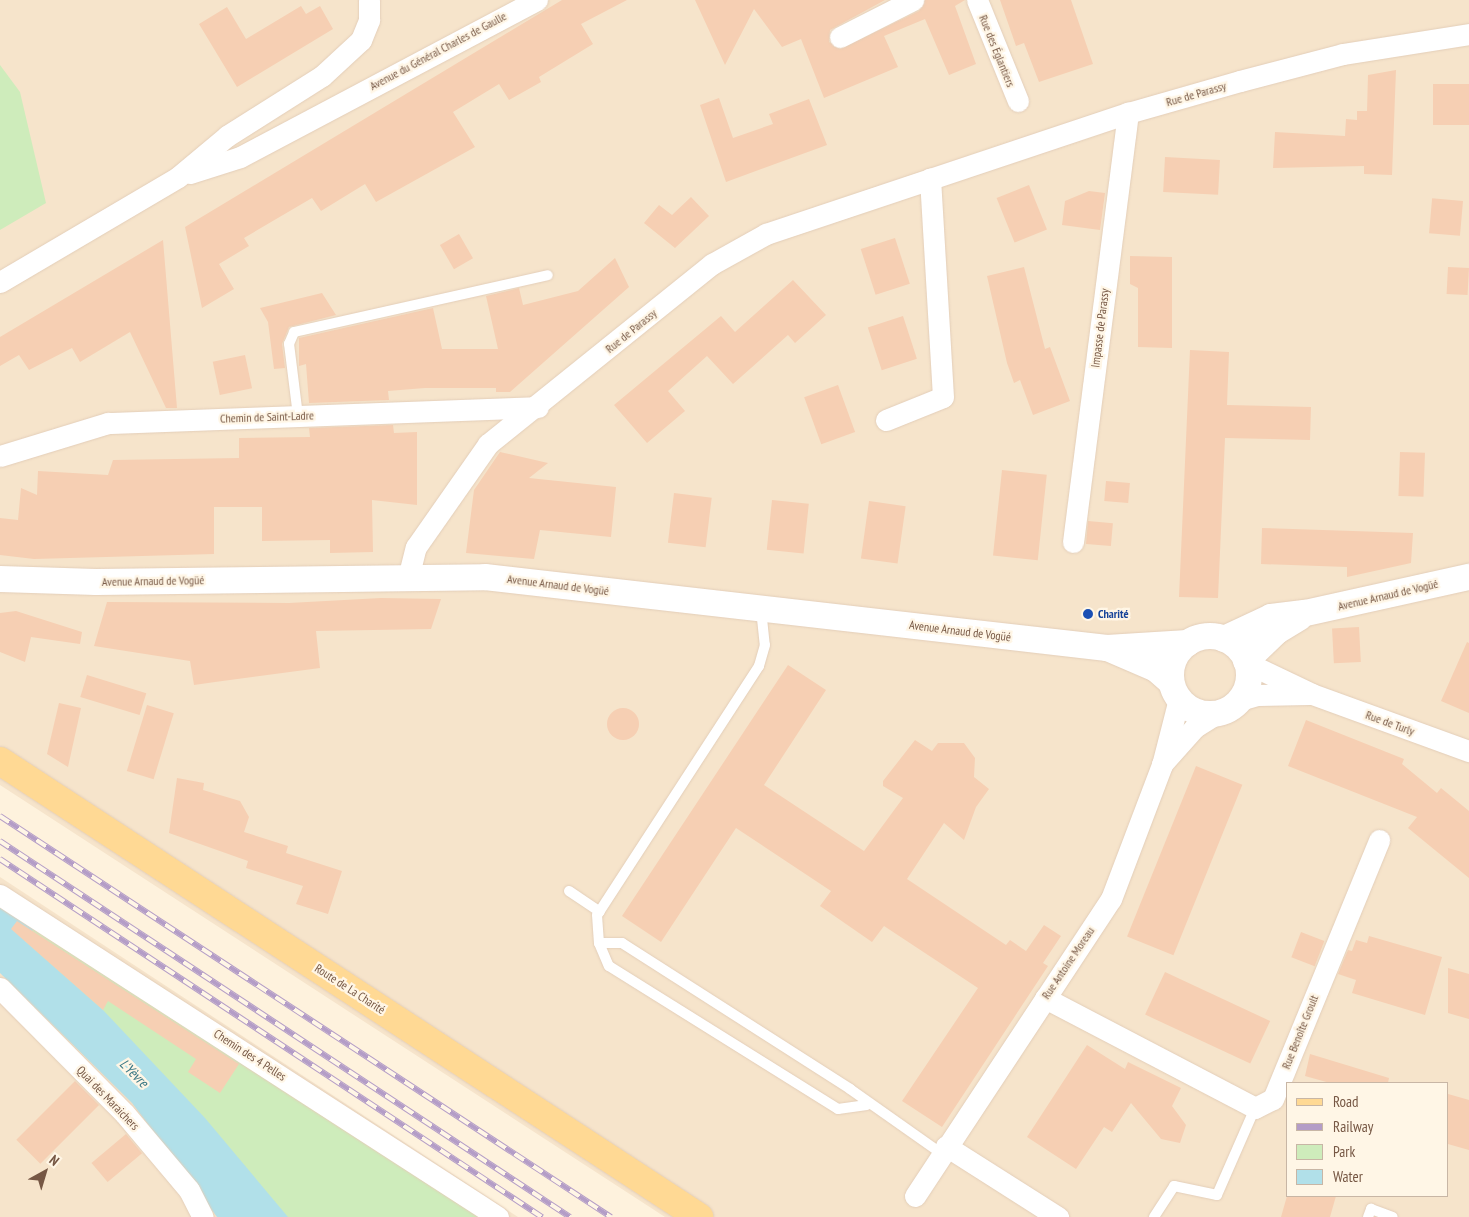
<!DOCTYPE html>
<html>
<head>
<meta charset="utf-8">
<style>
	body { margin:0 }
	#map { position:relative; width:1469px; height:1217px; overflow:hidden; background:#fef2dd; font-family:"PT Sans Narrow",sans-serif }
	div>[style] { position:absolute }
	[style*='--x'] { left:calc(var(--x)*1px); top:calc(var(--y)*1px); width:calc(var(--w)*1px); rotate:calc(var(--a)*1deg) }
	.residential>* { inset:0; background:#f6e4cb }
	.green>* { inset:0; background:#ceecbb }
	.water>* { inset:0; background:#b1e0e9 }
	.building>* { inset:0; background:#f6cfb3; transform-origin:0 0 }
	.round { border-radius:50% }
	.roads { filter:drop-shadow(0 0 1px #e3ceb9) drop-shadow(0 0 1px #e3ceb9) }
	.service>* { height:10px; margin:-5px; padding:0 5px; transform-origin:5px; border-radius:5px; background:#fff }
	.minor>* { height:21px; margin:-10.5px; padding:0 10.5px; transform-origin:10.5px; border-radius:10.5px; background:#fff }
	.tertiary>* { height:26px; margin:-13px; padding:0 13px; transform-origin:13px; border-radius:13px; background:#fff }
	.tertiary>.ring { margin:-13px; padding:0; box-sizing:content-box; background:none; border:26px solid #fff; border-radius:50% }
	.primary>* { height:28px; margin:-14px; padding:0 14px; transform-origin:14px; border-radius:14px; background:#ffd994 }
	.rail>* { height:5.5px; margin-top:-2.75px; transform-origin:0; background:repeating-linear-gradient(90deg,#fff6e6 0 11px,#b49dc7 0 22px); box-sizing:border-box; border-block:1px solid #b49dc7 }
	.dots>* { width:14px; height:14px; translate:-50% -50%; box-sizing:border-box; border:2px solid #fff6e6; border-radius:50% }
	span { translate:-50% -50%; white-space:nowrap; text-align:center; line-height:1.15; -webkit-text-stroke:4.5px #fff6e6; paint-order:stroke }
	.street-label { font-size:12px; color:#765744 }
	.transit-label { font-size:12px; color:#164399; font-weight:700 }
	.left { translate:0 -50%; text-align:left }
	.water-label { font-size:14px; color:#397784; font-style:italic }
	.legend { position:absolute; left:1286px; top:1082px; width:162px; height:115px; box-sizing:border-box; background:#fff6e6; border:1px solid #c8b6a5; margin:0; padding:6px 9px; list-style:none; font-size:15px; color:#765744 }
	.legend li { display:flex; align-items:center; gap:10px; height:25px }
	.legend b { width:25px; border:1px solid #c8b6a5 }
	.north { position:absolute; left:20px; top:1147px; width:50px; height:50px; -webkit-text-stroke:4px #fff6e6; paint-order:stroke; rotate:39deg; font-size:14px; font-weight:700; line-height:20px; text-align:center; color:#765744 }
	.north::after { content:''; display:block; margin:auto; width:18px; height:22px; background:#765744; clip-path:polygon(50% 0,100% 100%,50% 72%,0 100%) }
</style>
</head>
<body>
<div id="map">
	<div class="residential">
		<i style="clip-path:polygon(evenodd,0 0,1469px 0,1469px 1217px,665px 1217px,0 785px,0 0,1288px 1083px,1448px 1083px,1448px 1196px,1288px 1196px,1288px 1083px)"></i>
		<i style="clip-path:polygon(0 877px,518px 1217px,0 1217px)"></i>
	</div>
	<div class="green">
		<i style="clip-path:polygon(0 65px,20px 92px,46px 203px,0 230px)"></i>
		<i style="clip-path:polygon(36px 924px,482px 1217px,266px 1217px,25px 941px)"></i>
	</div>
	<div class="water">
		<i style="clip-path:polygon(0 901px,34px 928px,25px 941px,103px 1010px,205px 1118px,288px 1217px,217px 1217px,132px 1103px,0 973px)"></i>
	</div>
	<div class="building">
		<i style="clip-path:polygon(562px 0,627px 0,581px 24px,593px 44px,539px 77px,541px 82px,509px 100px,499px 84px,453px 112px,475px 147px,376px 202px,365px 184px,321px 211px,312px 198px,244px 238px,249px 246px,219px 264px,234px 289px,202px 308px,185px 227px)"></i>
		<i style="clip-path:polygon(695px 0,885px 0,830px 30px,829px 42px,840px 49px,919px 11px,925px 0,965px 0,955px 6px,976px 64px,949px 75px,925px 19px,884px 36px,898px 67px,824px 98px,801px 39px,782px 47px,754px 9px,725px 65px)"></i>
		<i style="clip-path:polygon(1000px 0,1071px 0,1093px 64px,1039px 82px,1024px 43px,1016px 46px)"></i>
		<i style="clip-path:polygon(301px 6px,306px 14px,320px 6px,333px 29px,237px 87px,199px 24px,227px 7px,246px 39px)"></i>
		<i style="clip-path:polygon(1396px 70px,1392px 175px,1364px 174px,1364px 166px,1273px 168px,1275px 132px,1345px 136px,1346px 119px,1357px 120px,1357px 111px,1367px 111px,1368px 75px)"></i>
		<i style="left:1433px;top:84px;width:36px;height:41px"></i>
		<i style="clip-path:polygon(719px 98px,733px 138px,773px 124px,769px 114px,809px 99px,827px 145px,726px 182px,700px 105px)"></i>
		<i style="left:1165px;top:157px;width:55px;height:35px;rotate:3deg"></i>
		<i style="left:1029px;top:185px;width:48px;height:35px;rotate:68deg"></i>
		<i style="clip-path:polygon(1089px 191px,1105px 193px,1100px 230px,1062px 225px,1065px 201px)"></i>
		<i style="clip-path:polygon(691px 197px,709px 216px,675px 248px,644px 223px,659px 205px,672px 215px)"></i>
		<i style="left:1463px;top:201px;width:35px;height:31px;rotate:95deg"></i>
		<i style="left:459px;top:234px;width:28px;height:22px;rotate:60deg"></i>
		<i style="left:895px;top:238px;width:48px;height:36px;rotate:72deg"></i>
		<i style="clip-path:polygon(163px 240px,177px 408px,166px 408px,130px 332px,80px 362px,72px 348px,29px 370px,19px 355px,0 366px,0 337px)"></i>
		<i style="clip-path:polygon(1130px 256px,1172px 257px,1172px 348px,1138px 347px,1138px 288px,1130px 284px)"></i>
		<i style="clip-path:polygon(615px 258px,629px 287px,510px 392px,496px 392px,496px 388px,425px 388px,388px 391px,389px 400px,309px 403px,306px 364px,299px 366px,299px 338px,433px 308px,442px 349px,498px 349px,486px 296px,519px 288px,523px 305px,578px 291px)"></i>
		<i style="clip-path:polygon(1024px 267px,1045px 349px,1050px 347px,1070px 401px,1033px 415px,1020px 380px,1014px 383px,1007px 363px,987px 276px)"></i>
		<i style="left:1448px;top:267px;width:21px;height:27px;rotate:3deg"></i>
		<i style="clip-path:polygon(793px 280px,826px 315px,795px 343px,788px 335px,733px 384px,707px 356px,668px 391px,685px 411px,647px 443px,614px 405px,721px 316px,735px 332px)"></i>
		<i style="clip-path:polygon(322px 293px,336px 315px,289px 327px,282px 344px,285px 368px,274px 369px,268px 322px,260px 308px)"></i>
		<i style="left:903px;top:316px;width:45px;height:37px;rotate:72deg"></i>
		<i style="clip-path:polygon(1190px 350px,1229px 352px,1227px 405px,1311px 407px,1310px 440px,1225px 438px,1218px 598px,1179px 597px)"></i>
		<i style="left:245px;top:355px;width:34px;height:33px;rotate:78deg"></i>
		<i style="left:838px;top:385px;width:50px;height:36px;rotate:70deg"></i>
		<i style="clip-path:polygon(393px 425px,394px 433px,417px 432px,417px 505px,372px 500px,373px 552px,330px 553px,330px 540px,262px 541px,262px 507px,214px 507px,214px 554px,34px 559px,0 555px,0 518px,18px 520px,21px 488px,37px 495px,38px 471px,108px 475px,113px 460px,239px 458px,239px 438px,310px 437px,309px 428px)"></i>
		<i style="clip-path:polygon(500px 452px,548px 463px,529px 478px,616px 487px,611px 537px,540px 530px,534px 559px,466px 553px,474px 490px)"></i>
		<i style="left:1400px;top:452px;width:25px;height:44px;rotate:2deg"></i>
		<i style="left:1002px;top:470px;width:45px;height:86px;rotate:6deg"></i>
		<i style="left:1106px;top:481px;width:24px;height:20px;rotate:5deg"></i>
		<i style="left:674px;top:493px;width:38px;height:50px;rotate:7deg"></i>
		<i style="left:772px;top:500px;width:37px;height:50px;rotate:6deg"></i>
		<i style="left:869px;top:501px;width:37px;height:58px;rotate:8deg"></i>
		<i style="left:1088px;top:521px;width:25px;height:23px;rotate:5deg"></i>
		<i style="clip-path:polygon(1262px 528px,1413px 533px,1411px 563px,1347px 577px,1347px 567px,1261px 564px)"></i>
		<i style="clip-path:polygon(381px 598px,441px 599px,431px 629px,316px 631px,320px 668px,215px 682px,194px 685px,190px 661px,94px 646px,107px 602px,289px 603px)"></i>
		<i style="clip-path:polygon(16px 611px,82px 632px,80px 644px,31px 637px,25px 662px,0 652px,0 613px)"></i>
		<i style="left:1359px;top:627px;width:35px;height:27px;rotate:87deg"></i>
		<i style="clip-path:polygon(1467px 642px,1469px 643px,1469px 713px,1441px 701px)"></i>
		<i style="clip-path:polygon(788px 665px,826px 690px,764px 785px,864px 851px,903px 798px,883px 786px,883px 781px,915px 740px,932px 751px,938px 743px,964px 743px,975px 758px,974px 777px,989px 789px,976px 807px,964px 840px,944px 823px,907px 879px,1006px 945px,1010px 940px,1026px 951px,1044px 925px,1061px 936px,1043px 963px,1048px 966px,942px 1127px,902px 1101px,978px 988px,884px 926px,872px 942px,820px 906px,831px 891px,736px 828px,661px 942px,622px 916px)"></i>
		<i style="left:87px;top:675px;width:62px;height:23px;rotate:17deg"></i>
		<i style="clip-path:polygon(59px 703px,81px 708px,68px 767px,47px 754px)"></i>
		<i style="left:147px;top:705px;width:28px;height:69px;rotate:17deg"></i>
		<i class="round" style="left:607px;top:708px;width:32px;height:32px"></i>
		<i style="clip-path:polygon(1306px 720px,1404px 759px,1402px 764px,1437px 793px,1441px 788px,1469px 811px,1469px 878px,1408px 828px,1417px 817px,1288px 766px)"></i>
		<i style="left:1196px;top:766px;width:50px;height:184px;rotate:22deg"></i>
		<i style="clip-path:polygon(177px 778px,204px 783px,203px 790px,240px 801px,249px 817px,244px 832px,288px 846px,286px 853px,342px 871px,328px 914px,296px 904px,303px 886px,246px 868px,248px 861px,169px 833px)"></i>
		<i style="clip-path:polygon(17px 921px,239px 1064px,220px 1093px,188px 1072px,196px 1059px,108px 1001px,103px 1010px,11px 929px)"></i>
		<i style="left:1301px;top:932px;width:25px;height:27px;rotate:21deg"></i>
		<i style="clip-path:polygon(1369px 936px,1442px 957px,1425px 1015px,1352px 993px,1356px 980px,1338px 974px,1348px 950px,1352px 951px,1356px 940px,1367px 943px)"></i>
		<i style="clip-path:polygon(1448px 968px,1469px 974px,1469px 1019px,1448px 1013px)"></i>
		<i style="left:1165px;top:972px;width:116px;height:47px;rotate:25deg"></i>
		<i style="clip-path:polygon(1087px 1045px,1125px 1069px,1128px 1062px,1181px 1088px,1172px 1106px,1186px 1125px,1180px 1143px,1161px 1139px,1131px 1103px,1112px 1132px,1104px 1127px,1076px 1169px,1027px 1137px)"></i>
		<i style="clip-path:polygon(1310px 1054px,1389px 1078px,1388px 1083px,1330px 1083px,1305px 1076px)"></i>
		<i style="left:75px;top:1081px;width:34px;height:83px;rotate:45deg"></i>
		<i style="clip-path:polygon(1448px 1094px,1469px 1100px,1469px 1150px,1448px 1144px)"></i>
		<i style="left:126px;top:1134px;width:25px;height:45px;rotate:50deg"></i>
		<i style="clip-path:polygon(1287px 1196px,1336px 1196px,1330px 1217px,1281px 1217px)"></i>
	</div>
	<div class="roads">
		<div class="service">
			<i style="--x:298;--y:416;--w:73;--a:-97.1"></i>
			<i style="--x:289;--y:344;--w:13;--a:-67"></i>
			<i style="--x:294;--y:332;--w:260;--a:-12.6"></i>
			<i style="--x:761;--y:609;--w:36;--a:84"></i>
			<i style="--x:765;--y:645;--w:22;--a:106"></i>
			<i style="--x:759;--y:666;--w:297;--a:123"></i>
			<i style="--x:597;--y:915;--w:28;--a:86"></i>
			<i style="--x:599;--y:943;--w:25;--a:67"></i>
			<i style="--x:609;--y:966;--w:270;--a:32"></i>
			<i style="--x:838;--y:1109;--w:29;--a:-8"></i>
			<i style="--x:569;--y:891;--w:37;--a:34"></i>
			<i style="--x:599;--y:943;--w:23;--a:0"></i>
			<i style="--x:622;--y:943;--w:271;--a:32.6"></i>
			<i style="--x:850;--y:1089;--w:113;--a:35.2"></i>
			<i style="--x:1154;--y:1217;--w:37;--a:-57"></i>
			<i style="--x:1174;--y:1186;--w:44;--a:11.8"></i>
			<i style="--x:1217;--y:1195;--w:95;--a:-66.4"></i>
			<i style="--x:1368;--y:1217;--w:9;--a:-69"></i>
			<i style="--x:1371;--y:1209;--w:23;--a:20"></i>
		</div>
		<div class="minor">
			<i style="--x:977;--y:0;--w:109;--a:67.9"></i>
			<i style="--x:840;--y:37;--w:82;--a:-26.9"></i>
			<i style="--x:190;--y:173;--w:52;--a:-17.7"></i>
			<i style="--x:240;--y:157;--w:336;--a:-27.9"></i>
			<i style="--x:0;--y:282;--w:207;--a:-30.5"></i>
			<i style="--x:178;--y:177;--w:64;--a:-39.9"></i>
			<i style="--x:227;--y:136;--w:112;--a:-32.3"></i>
			<i style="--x:322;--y:76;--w:53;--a:-42.7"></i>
			<i style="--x:361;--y:40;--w:22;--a:-68"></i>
			<i style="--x:369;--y:20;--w:20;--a:-90"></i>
			<i style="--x:886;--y:420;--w:61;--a:-22"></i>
			<i style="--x:943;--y:397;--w:219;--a:-93.4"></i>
			<i style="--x:0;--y:456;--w:113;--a:-17"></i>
			<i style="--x:108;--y:423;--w:430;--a:-2.1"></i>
			<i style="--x:1073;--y:542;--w:433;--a:-82.7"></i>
			<i style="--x:408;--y:578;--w:32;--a:-76"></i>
			<i style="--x:416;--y:547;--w:126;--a:-55"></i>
			<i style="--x:488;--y:444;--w:287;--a:-38.8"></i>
			<i style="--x:712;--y:264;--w:62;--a:-29.1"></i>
			<i style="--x:766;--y:234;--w:382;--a:-18.5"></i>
			<i style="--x:1128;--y:113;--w:116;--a:-15.9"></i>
			<i style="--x:1240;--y:81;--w:106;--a:-14.7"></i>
			<i style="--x:1343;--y:54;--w:128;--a:-9"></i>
			<i style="--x:1247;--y:663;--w:72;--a:25.5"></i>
			<i style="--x:1312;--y:694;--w:167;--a:20"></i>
			<i style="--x:1240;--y:700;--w:19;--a:-16"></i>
			<i style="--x:1258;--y:695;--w:51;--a:-1.1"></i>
			<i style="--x:1162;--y:764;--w:50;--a:-48.3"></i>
			<i style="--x:1195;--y:727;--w:25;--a:-32"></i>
			<i style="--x:0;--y:895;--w:593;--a:32.89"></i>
			<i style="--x:0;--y:988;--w:177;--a:45.2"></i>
			<i style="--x:125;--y:1114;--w:99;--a:49.9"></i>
			<i style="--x:189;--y:1190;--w:30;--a:63"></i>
			<i style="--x:1045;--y:998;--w:237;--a:27.6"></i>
			<i style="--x:1255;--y:1108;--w:20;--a:-27"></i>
			<i style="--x:1273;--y:1099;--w:280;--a:-67.7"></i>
			<i style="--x:946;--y:1146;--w:133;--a:32.4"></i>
			<i style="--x:915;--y:1196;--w:356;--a:-56.6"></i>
			<i style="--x:1111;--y:899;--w:143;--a:-69.2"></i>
			<i style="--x:1162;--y:765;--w:68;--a:-75.6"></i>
		</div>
		<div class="tertiary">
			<i style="--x:0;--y:579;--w:96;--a:1.8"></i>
			<i style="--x:96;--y:582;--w:389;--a:-0.7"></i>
			<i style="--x:485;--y:577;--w:626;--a:6.51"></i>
			<i style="--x:1107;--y:648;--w:81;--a:-3.5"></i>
			<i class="ring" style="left:1171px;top:636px;width:52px;height:52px"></i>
			<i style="--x:1224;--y:639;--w:52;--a:-25.1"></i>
			<i style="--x:1271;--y:617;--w:35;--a:-7"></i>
			<i style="--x:1306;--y:613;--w:167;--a:-12.5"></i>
			<i style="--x:1110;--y:649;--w:50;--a:23.5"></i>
			<i style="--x:1156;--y:669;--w:20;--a:41"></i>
			<i style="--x:1246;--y:661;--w:43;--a:-44.1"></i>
			<i style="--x:1277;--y:631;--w:26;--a:-31"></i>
		</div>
		<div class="primary">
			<i style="--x:0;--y:761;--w:835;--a:33.12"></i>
		</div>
	</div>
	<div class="rail">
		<i style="--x:0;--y:816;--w:731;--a:33.28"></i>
		<i style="--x:0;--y:841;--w:683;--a:33.41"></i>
		<i style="--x:0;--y:859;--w:650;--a:33.45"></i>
	</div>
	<div class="dots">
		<i style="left:1088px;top:614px;background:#1a4fb4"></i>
	</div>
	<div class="street-label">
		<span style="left:438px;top:51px;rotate:-28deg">Avenue du Général Charles de Gaulle</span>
		<span style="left:997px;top:51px;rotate:68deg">Rue des Églantiers</span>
		<span style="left:1196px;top:94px;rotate:-16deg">Rue de Parassy</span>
		<span style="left:1100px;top:328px;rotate:-83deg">Impasse de Parassy</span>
		<span style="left:631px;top:331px;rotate:-39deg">Rue de Parassy</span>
		<span style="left:267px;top:417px;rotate:-2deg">Chemin de Saint-Ladre</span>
		<span style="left:153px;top:581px;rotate:-1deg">Avenue Arnaud de Vogüé</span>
		<span style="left:558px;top:585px;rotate:7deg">Avenue Arnaud de Vogüé</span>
		<span style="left:1388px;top:595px;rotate:-13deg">Avenue Arnaud de Vogüé</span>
		<span style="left:960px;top:631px;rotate:7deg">Avenue Arnaud de Vogüé</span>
		<span style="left:1390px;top:723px;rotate:20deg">Rue de Turly</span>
		<span style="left:1068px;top:963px;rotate:-56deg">Rue Antoine Moreau</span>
		<span style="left:350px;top:989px;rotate:33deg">Route de La Charité</span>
		<span style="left:1300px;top:1032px;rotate:-68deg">Rue Benoîte Groult</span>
		<span style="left:250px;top:1055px;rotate:33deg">Chemin des 4 Pelles</span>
		<span style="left:108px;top:1098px;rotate:46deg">Quai des Maraichers</span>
	</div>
	<div class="transit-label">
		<span class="left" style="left:1098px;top:614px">Charité</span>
	</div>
	<div class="water-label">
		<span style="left:134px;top:1073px;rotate:45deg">L'Yèvre</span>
	</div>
	<ul class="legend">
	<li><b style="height:6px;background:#ffd994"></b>Road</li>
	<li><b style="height:6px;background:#b49dc7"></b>Railway</li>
	<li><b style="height:14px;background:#ceecbb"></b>Park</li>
	<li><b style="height:14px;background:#b1e0e9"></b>Water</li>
	</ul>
	<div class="north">N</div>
</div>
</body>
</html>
